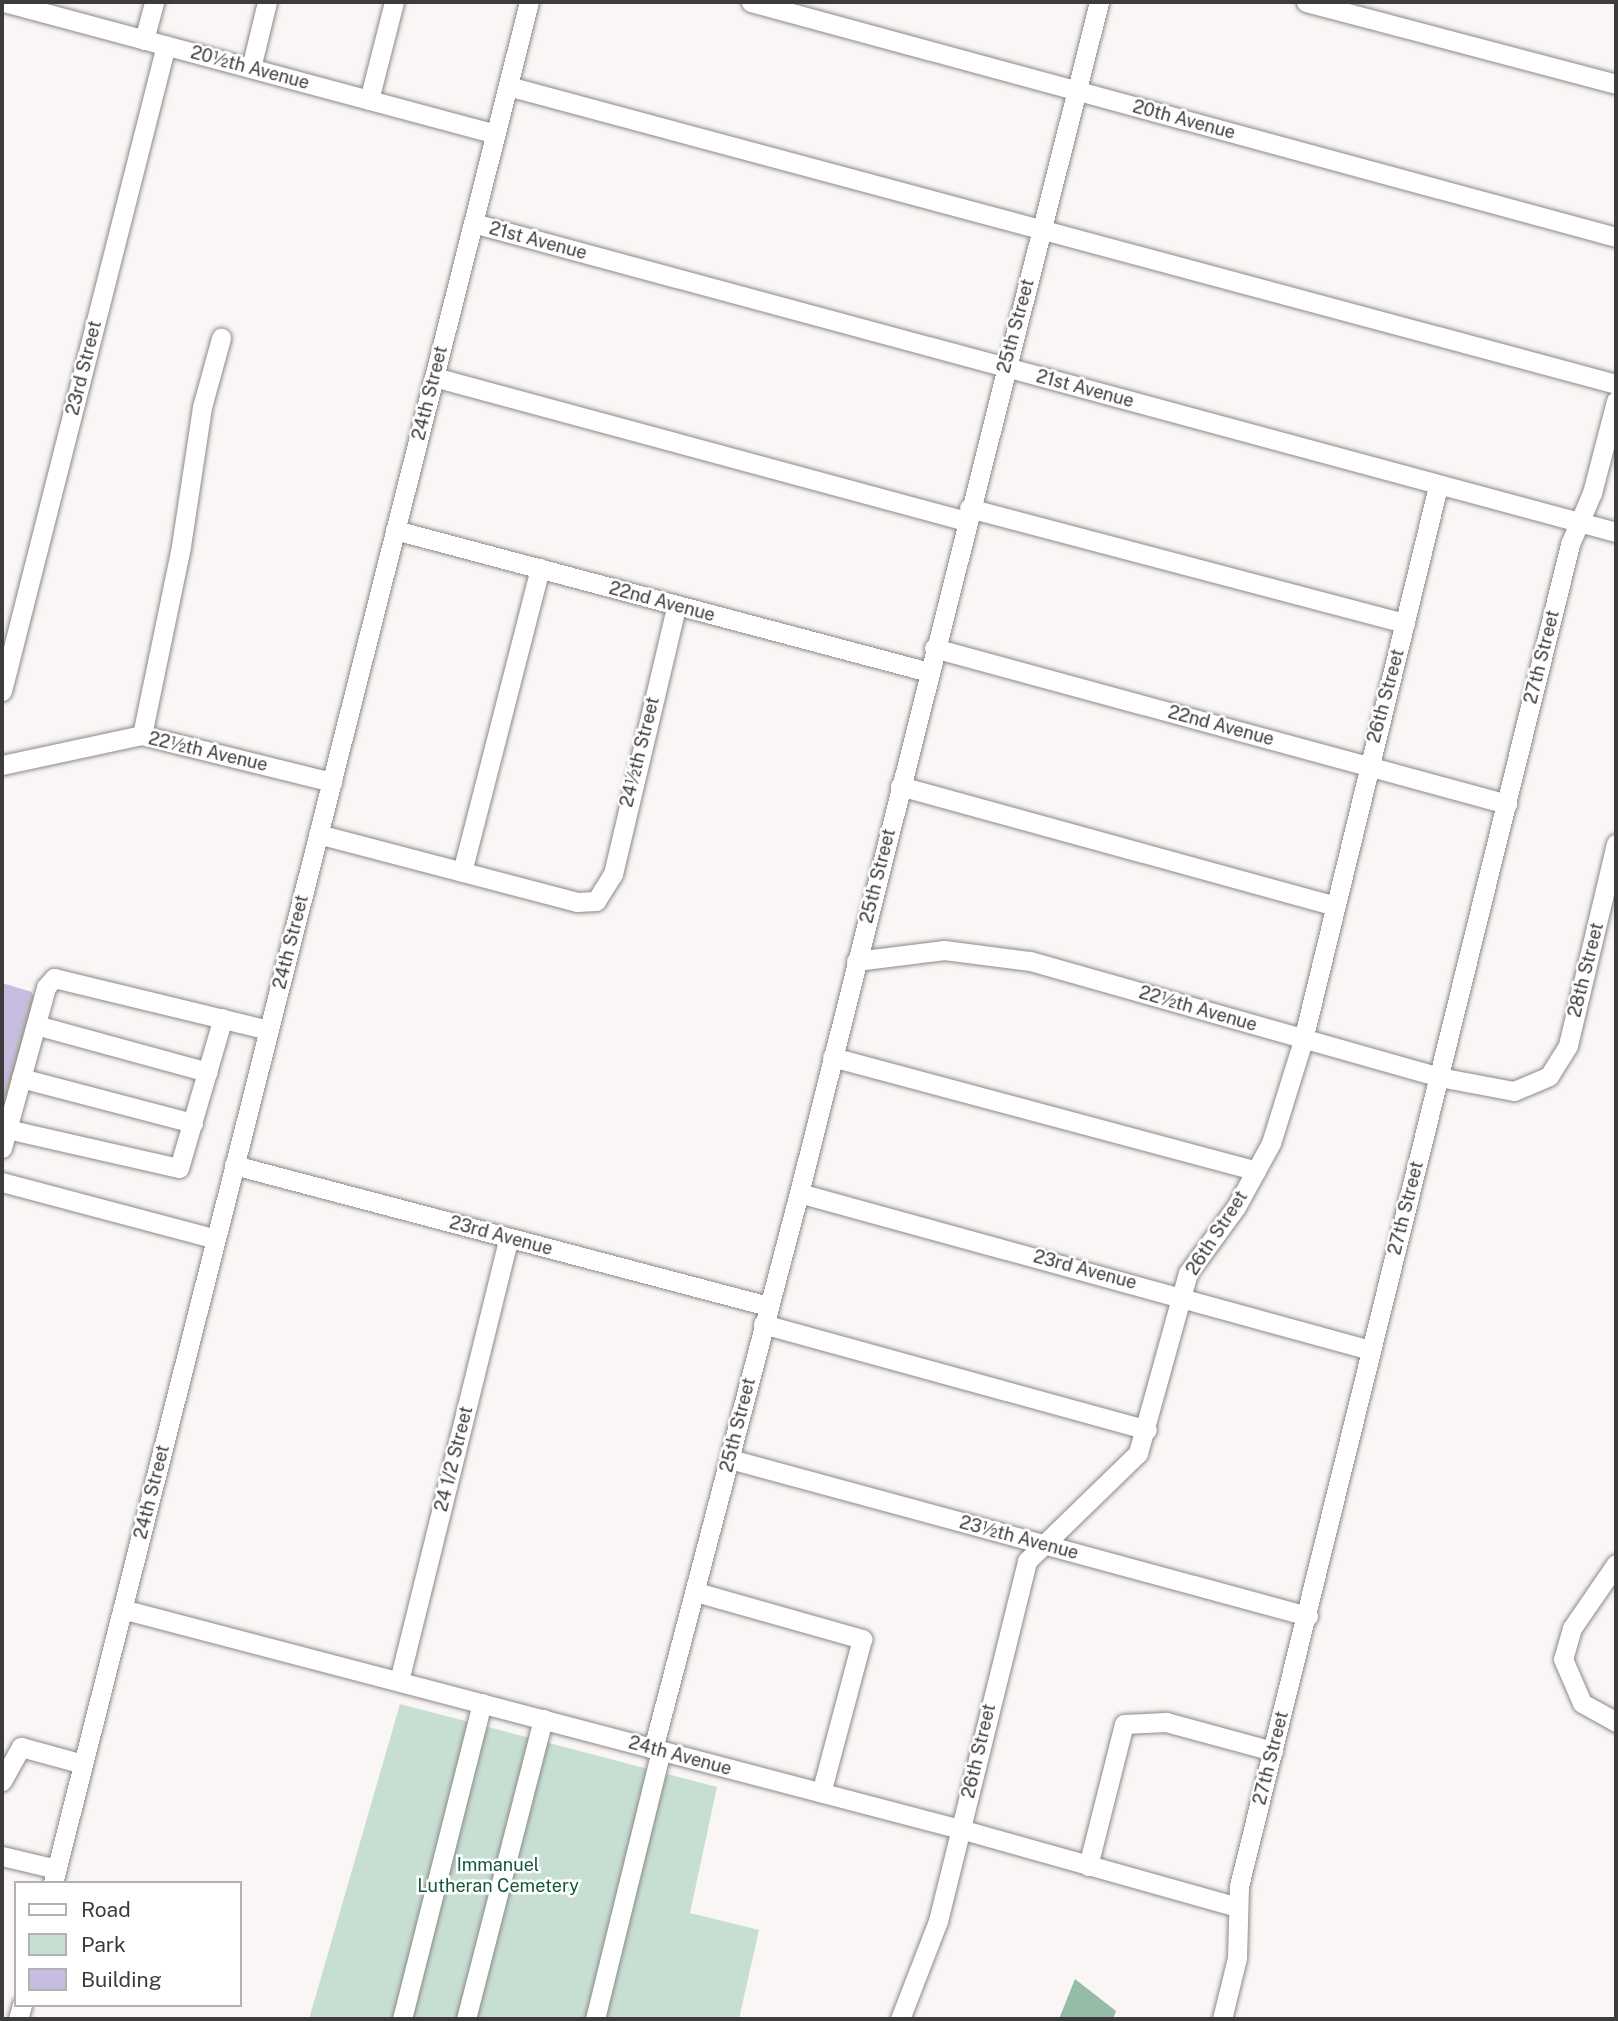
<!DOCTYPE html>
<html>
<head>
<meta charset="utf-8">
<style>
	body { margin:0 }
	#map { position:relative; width:1618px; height:2021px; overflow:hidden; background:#faf6f5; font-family:"Public Sans",sans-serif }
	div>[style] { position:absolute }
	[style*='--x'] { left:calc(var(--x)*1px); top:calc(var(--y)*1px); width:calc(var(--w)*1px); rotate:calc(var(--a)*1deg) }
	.green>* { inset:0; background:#c7dfd2 }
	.forest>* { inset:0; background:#95bca7 }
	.shadow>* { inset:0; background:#0003 }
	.building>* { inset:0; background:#c7bde1 }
	.roads { filter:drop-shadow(0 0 2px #8c8987) drop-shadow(0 0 2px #8c8987) }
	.minor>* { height:19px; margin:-9.5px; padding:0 9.5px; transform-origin:9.5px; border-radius:9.5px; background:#fff }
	span { translate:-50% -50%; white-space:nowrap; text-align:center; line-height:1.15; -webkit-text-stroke:5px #fff; paint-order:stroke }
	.street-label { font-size:18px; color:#3d3b3b }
	.park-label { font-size:18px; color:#12573b }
	.frame { position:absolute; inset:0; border:4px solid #3d3b3b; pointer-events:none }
	.legend { position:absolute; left:14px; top:1881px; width:228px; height:126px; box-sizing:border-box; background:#fff; border:2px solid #b1b1b1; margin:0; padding:9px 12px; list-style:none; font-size:21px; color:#3d3b3b }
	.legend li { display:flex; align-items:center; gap:14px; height:35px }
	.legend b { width:35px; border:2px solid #b1b1b1 }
</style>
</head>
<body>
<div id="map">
	<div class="green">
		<i style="clip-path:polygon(400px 1704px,717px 1787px,690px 1913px,759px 1930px,739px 2019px,309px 2019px)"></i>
	</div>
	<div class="forest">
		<i style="clip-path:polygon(1075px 1979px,1116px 2011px,1113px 2019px,1059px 2019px)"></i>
	</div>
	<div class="shadow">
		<i style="clip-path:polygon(2px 985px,31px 993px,45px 1008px,2px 1135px)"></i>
	</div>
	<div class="building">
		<i style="clip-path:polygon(2px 983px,32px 992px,6px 1085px,2px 1085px)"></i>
	</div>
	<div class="roads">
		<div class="minor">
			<i style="--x:4;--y:2;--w:509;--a:15.02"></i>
			<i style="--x:751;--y:2;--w:896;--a:15.2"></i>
			<i style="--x:1306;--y:2;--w:321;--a:14.8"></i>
			<i style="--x:144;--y:40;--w:39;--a:-75"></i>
			<i style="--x:251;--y:68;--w:68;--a:-76.4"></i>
			<i style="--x:508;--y:86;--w:1147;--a:15.05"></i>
			<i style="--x:369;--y:100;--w:101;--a:-75.7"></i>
			<i style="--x:473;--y:223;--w:1184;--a:15.13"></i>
			<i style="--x:434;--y:377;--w:551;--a:15.15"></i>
			<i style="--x:969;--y:508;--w:451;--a:14.8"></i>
			<i style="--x:395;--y:530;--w:553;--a:14.89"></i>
			<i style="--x:934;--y:648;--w:594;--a:15.23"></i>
			<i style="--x:2;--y:691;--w:666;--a:-75.76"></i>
			<i style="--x:142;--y:735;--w:193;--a:-78.3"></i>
			<i style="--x:181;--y:546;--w:141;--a:-81.4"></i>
			<i style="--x:202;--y:407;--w:72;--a:-74.6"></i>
			<i style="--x:2;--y:765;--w:143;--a:-12.1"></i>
			<i style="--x:142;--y:735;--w:196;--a:13.9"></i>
			<i style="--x:900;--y:786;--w:451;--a:15.4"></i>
			<i style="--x:318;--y:834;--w:268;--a:14.7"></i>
			<i style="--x:577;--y:902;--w:19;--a:-3"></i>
			<i style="--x:596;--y:901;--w:32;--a:-58"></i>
			<i style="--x:613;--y:874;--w:274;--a:-76.7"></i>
			<i style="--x:462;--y:872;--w:314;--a:-75.6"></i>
			<i style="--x:856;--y:961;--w:89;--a:-7.1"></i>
			<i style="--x:944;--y:950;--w:87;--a:7.3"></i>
			<i style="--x:1030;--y:961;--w:425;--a:15.8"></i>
			<i style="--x:1439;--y:1077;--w:76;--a:10.6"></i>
			<i style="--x:1514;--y:1091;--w:38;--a:-23"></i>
			<i style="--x:1549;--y:1076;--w:36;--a:-58"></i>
			<i style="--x:1568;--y:1045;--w:207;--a:-76.6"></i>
			<i style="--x:36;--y:1025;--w:178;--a:15.3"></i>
			<i style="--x:832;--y:1057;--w:439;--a:15"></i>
			<i style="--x:21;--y:1078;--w:178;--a:14.7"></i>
			<i style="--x:7;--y:1129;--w:176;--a:12.8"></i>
			<i style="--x:179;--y:1168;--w:156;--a:-73.7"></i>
			<i style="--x:2;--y:1148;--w:167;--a:-74.7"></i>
			<i style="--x:46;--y:987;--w:12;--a:-48"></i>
			<i style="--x:54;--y:978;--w:221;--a:13.6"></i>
			<i style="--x:234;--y:1165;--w:552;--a:14.79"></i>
			<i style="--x:2;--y:1182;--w:221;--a:14.9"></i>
			<i style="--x:799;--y:1193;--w:592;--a:15.37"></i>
			<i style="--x:763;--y:1324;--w:398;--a:15.4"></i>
			<i style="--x:730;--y:1459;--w:599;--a:15.2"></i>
			<i style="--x:1616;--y:1564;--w:78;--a:124.5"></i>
			<i style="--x:1572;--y:1628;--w:32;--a:106"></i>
			<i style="--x:1563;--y:1659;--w:48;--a:66.6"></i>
			<i style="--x:1582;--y:1703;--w:39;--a:29"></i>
			<i style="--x:696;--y:1592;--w:173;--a:15.8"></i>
			<i style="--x:862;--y:1639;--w:159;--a:104.9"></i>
			<i style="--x:122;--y:1609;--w:866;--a:14.71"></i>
			<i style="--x:960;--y:1829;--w:288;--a:15.7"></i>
			<i style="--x:399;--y:1681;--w:456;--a:-76.1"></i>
			<i style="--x:653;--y:1749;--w:575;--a:-75.29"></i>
			<i style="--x:799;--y:1193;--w:1228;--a:-75.86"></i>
			<i style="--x:2;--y:1781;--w:39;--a:-61"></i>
			<i style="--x:21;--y:1747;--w:64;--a:15.3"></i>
			<i style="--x:2;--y:1856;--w:56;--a:13.5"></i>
			<i style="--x:1088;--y:1866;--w:146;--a:-75.8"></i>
			<i style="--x:1124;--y:1724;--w:42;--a:-2.7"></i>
			<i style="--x:1166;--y:1722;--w:111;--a:15.2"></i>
			<i style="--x:53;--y:1883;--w:1940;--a:-75.8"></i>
			<i style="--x:18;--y:2019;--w:15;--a:-74"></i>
			<i style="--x:402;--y:2019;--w:326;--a:-75.8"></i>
			<i style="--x:466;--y:2019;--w:310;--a:-75.6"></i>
			<i style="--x:595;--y:2019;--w:276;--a:-76.2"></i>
			<i style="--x:900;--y:2019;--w:105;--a:-68.8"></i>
			<i style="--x:938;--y:1921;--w:371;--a:-76.1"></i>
			<i style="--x:1027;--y:1561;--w:155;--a:-44.2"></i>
			<i style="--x:1138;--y:1453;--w:187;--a:-74.5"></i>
			<i style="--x:1188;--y:1273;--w:82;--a:-54"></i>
			<i style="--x:1236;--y:1207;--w:73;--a:-61.3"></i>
			<i style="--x:1271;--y:1143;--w:108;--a:-72.7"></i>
			<i style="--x:1303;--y:1040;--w:570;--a:-76.3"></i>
			<i style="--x:1222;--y:2019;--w:63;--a:-76.2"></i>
			<i style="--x:1237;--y:1958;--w:72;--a:-88.4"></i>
			<i style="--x:1239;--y:1886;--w:1382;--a:-76.14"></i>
			<i style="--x:1570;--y:544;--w:56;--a:-66.7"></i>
			<i style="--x:1592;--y:493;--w:95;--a:-75.4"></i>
		</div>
	</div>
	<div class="street-label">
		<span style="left:250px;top:68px;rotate:15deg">20½th Avenue</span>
		<span style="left:1184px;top:120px;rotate:15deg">20th Avenue</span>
		<span style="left:538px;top:241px;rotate:15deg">21st Avenue</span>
		<span style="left:1016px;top:326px;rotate:-75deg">25th Street</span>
		<span style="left:84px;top:368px;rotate:-76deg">23rd Street</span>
		<span style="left:1085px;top:389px;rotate:15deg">21st Avenue</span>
		<span style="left:430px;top:393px;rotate:-76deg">24th Street</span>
		<span style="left:662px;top:602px;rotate:15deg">22nd Avenue</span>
		<span style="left:1542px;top:657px;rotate:-76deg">27th Street</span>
		<span style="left:1386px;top:696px;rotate:-75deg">26th Street</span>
		<span style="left:1221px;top:726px;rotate:15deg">22nd Avenue</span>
		<span style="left:208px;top:752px;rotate:13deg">22½th Avenue</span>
		<span style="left:640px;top:752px;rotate:-76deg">24½th Street</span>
		<span style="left:878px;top:876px;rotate:-76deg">25th Street</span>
		<span style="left:291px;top:942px;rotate:-76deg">24th Street</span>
		<span style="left:1586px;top:970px;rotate:-76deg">28th Street</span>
		<span style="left:1198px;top:1009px;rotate:16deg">22½th Avenue</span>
		<span style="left:1406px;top:1208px;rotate:-76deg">27th Street</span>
		<span style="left:1217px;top:1233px;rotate:-57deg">26th Street</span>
		<span style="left:501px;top:1236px;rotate:15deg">23rd Avenue</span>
		<span style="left:1085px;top:1270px;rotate:15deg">23rd Avenue</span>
		<span style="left:738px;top:1425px;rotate:-76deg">25th Street</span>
		<span style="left:454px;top:1459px;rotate:-76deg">24 1/2 Street</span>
		<span style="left:152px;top:1492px;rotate:-76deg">24th Street</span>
		<span style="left:1019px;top:1538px;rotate:15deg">23½th Avenue</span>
		<span style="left:979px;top:1751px;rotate:-77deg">26th Street</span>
		<span style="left:680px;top:1756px;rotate:15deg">24th Avenue</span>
		<span style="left:1271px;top:1758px;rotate:-76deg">27th Street</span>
	</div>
	<div class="park-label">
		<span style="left:498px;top:1876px">Immanuel<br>Lutheran Cemetery</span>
	</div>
	<div class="frame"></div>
	<ul class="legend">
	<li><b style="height:9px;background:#fff"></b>Road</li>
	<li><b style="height:19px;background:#c7dfd2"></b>Park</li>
	<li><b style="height:19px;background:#c7bde1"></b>Building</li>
	</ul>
</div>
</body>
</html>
